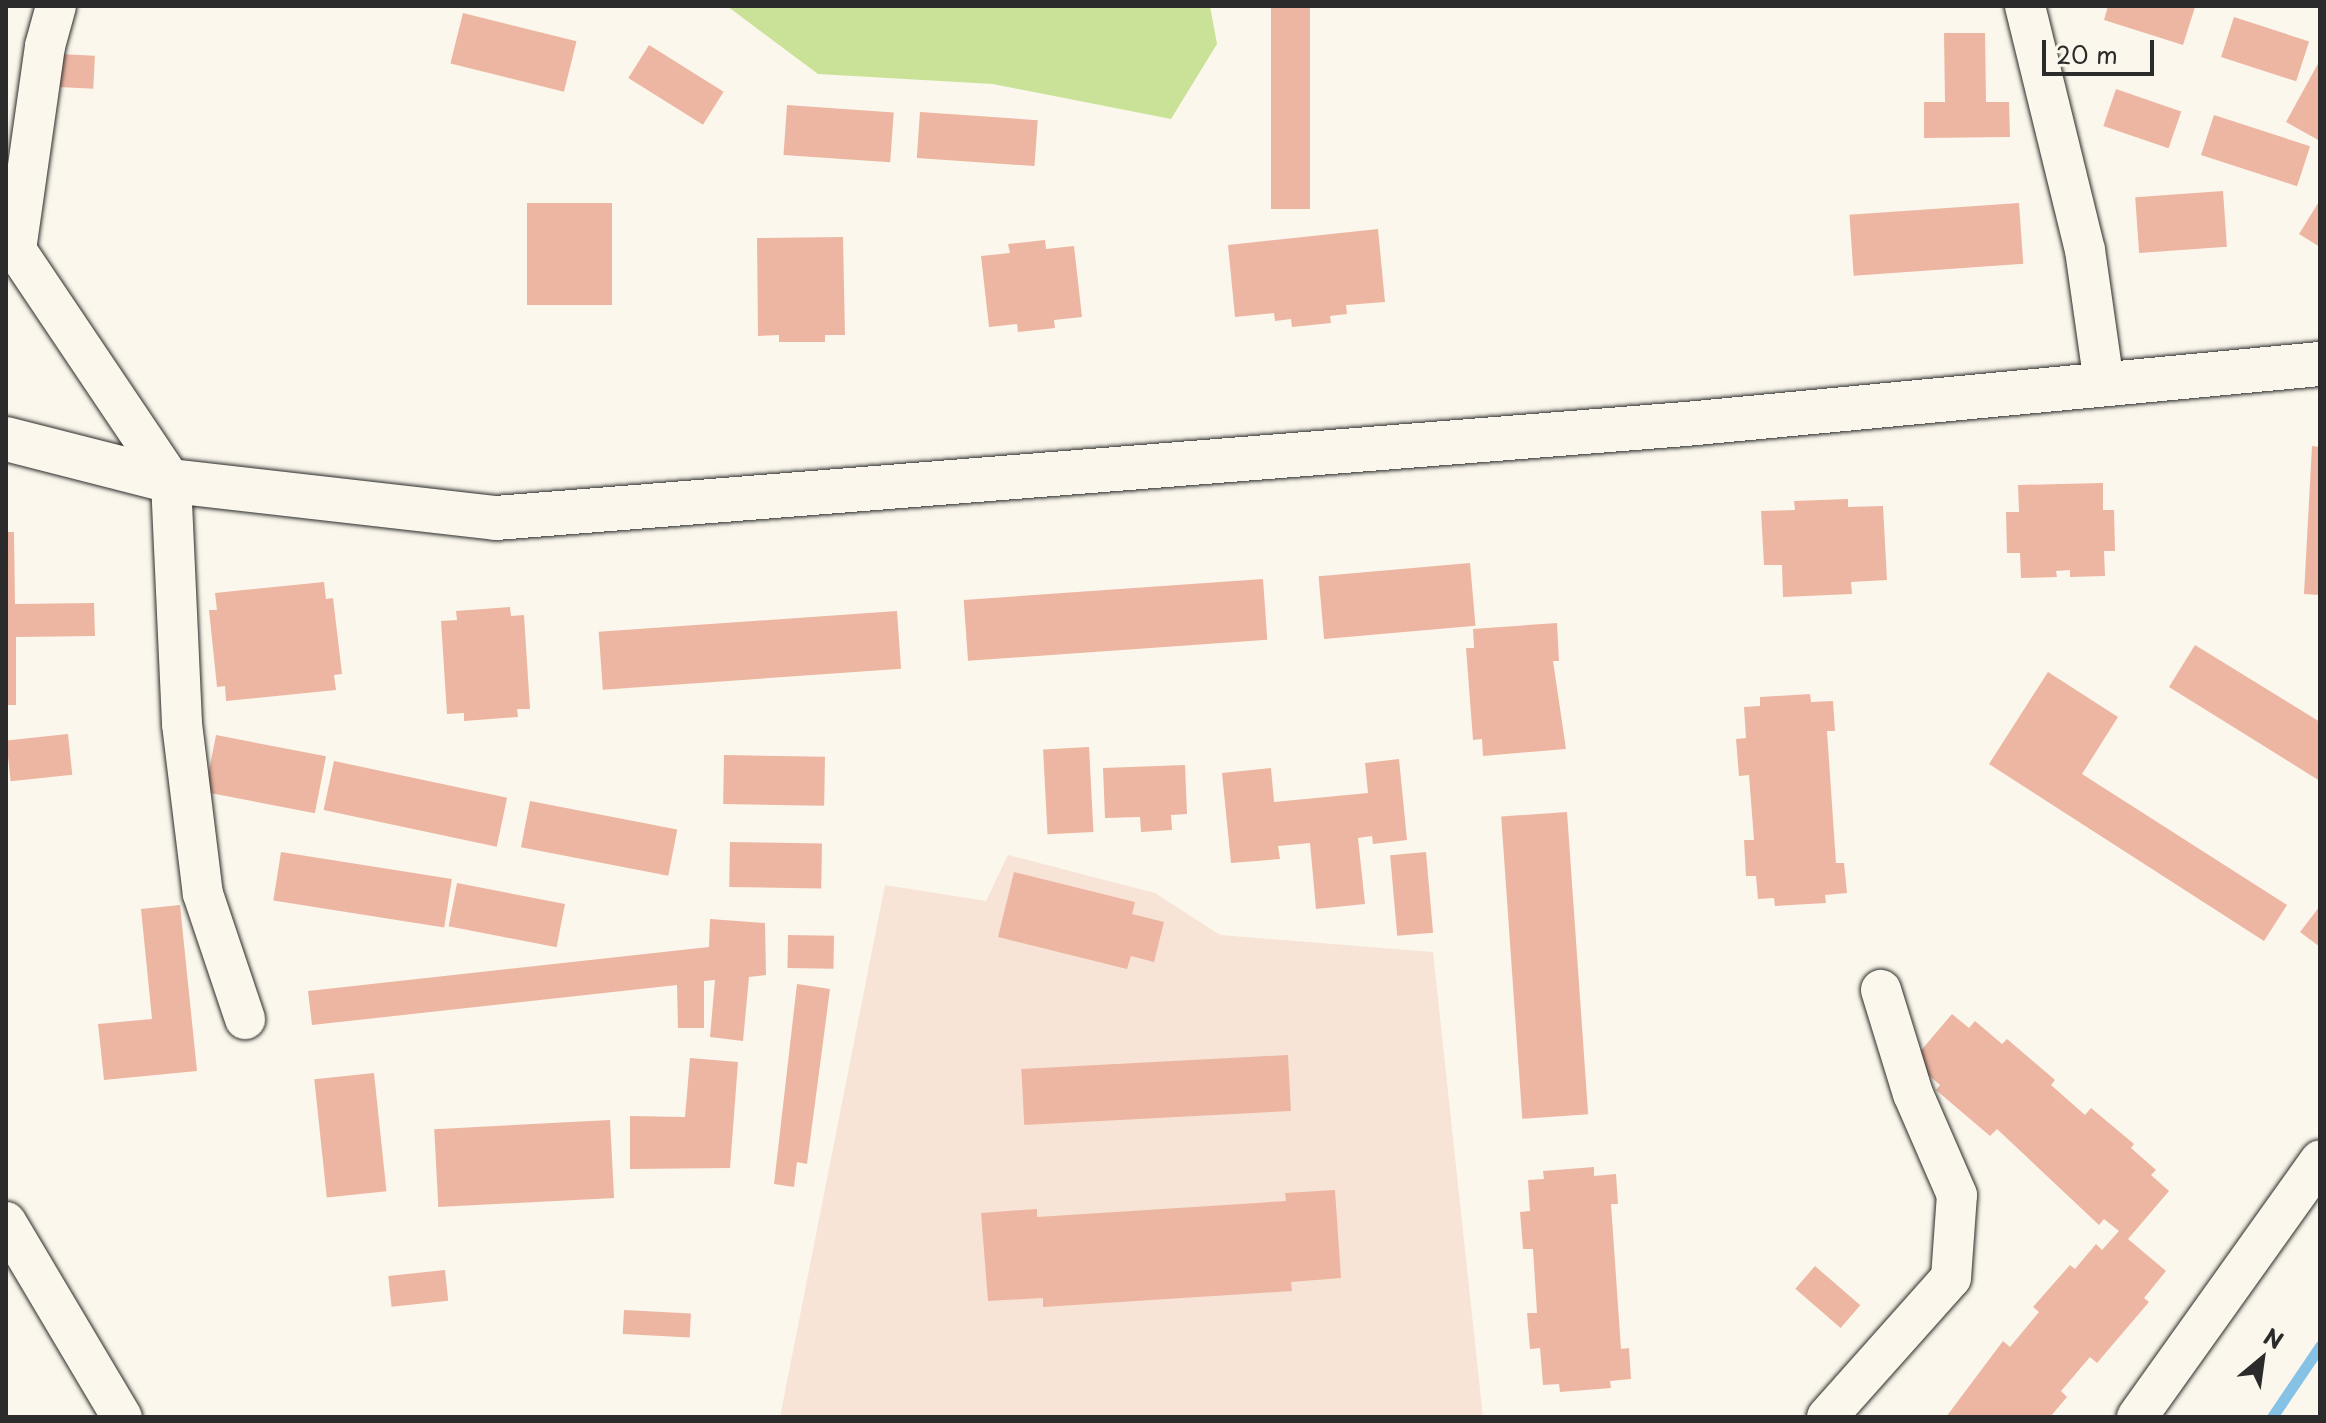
<!DOCTYPE html>
<html>
<head>
<meta charset="utf-8">
<style>
	body { margin:0 }
	#map { position:relative; width:2326px; height:1423px; overflow:hidden; background:#fbf7ec; font-family:"Playpen Sans",sans-serif }
	div>[style] { position:absolute }
	[style*='--x'] { left:calc(var(--x)*1px); top:calc(var(--y)*1px); width:calc(var(--w)*1px); rotate:calc(var(--a)*1deg) }
	.built>* { inset:0; background:#f7e4d6 }
	.green>* { inset:0; background:#cae298 }
	.stream>* { height:11px; margin:-5.5px; padding:0 5.5px; transform-origin:5.5px; border-radius:5.5px; background:#86c1e6 }
	.building>* { inset:0; background:#edb6a2; transform-origin:0 0 }
	.roads { filter:drop-shadow(0 0 2px #2b2b2b) drop-shadow(0 0 2px #2b2b2b) }
	.minor>* { height:40px; margin:-20px; padding:0 20px; transform-origin:20px; border-radius:20px; background:#fbf7ec }
	.tertiary>* { height:44px; margin:-22px; padding:0 22px; transform-origin:22px; border-radius:22px; background:#fbf7ec }
	span { translate:-50% -50%; white-space:nowrap; text-align:center; line-height:1.15; -webkit-text-stroke:8px #fbf7ec; paint-order:stroke }
	.frame { position:absolute; inset:0; border:8px solid #2b2b2b; pointer-events:none }
	.north { position:absolute; left:2222px; top:1319px; width:80px; height:80px; -webkit-text-stroke:6px #fbf7ec; paint-order:stroke; rotate:29deg; font-size:22px; font-weight:700; line-height:32px; text-align:center; color:#2b2b2b }
	.north::after { content:''; display:block; margin:auto; width:28px; height:36px; background:#2b2b2b; clip-path:polygon(50% 0,100% 100%,50% 72%,0 100%) }
	.scale { position:absolute; left:2042px; top:40px; width:112px; height:36px; box-sizing:border-box; border:4px solid #2b2b2b; border-top:0; padding-left:10px; font-size:24px; line-height:28px; white-space:nowrap; color:#2b2b2b; -webkit-text-stroke:6px #fbf7ec; paint-order:stroke }
</style>
</head>
<body>
<div id="map">
	<div class="built">
		<i style="clip-path:polygon(1008px 855px,1155px 893px,1220px 935px,1433px 952px,1483px 1417px,780px 1417px,885px 885px,986px 901px)"></i>
	</div>
	<div class="green">
		<i style="clip-path:polygon(727px 6px,1210px 6px,1217px 44px,1171px 119px,993px 84px,818px 74px)"></i>
	</div>
	<div class="stream">
		<i style="--x:2272;--y:1417;--w:86;--a:-55.9"></i>
	</div>
	<div class="building">
		<i style="left:1271px;top:6px;width:39px;height:203px"></i>
		<i style="clip-path:polygon(2108px 6px,2192px 6px,2195px 7px,2183px 45px,2104px 20px)"></i>
		<i style="left:463px;top:13px;width:117px;height:52px;rotate:14deg"></i>
		<i style="left:2234px;top:17px;width:79px;height:42px;rotate:18deg"></i>
		<i style="clip-path:polygon(1944px 33px,1985px 33px,1986px 102px,2009px 102px,2010px 137px,1924px 138px,1924px 102px,1945px 102px)"></i>
		<i style="left:649px;top:45px;width:88px;height:39px;rotate:32deg"></i>
		<i style="left:60px;top:54px;width:35px;height:33px;rotate:3deg"></i>
		<i style="clip-path:polygon(2320px 60px,2320px 141px,2286px 122px)"></i>
		<i style="left:2116px;top:89px;width:69px;height:39px;rotate:19deg"></i>
		<i style="left:787px;top:105px;width:107px;height:50px;rotate:4deg"></i>
		<i style="left:920px;top:112px;width:118px;height:46px;rotate:4deg"></i>
		<i style="left:2214px;top:115px;width:101px;height:42px;rotate:18deg"></i>
		<i style="left:2223px;top:191px;width:56px;height:88px;rotate:86deg"></i>
		<i style="clip-path:polygon(2320px 200px,2320px 247px,2299px 234px)"></i>
		<i style="left:527px;top:203px;width:85px;height:102px"></i>
		<i style="left:2019px;top:203px;width:61px;height:170px;rotate:86deg"></i>
		<i style="clip-path:polygon(1378px 229px,1385px 302px,1346px 305px,1347px 314px,1330px 316px,1331px 323px,1292px 327px,1291px 319px,1275px 321px,1274px 313px,1235px 317px,1228px 245px)"></i>
		<i style="clip-path:polygon(843px 237px,845px 335px,825px 335px,825px 342px,779px 342px,779px 335px,758px 336px,757px 238px)"></i>
		<i style="clip-path:polygon(1045px 240px,1046px 249px,1074px 246px,1082px 317px,1054px 320px,1055px 328px,1018px 332px,1017px 324px,989px 327px,981px 256px,1010px 253px,1008px 244px)"></i>
		<i style="clip-path:polygon(2312px 446px,2320px 447px,2320px 595px,2304px 594px)"></i>
		<i style="clip-path:polygon(2103px 483px,2103px 510px,2114px 510px,2115px 551px,2104px 551px,2105px 576px,2070px 577px,2070px 570px,2056px 571px,2057px 577px,2021px 578px,2020px 553px,2007px 553px,2006px 512px,2019px 512px,2018px 485px)"></i>
		<i style="clip-path:polygon(1848px 499px,1848px 507px,1883px 506px,1887px 580px,1851px 582px,1852px 594px,1783px 597px,1782px 565px,1764px 565px,1761px 511px,1795px 510px,1794px 501px)"></i>
		<i style="clip-path:polygon(6px 532px,14px 532px,15px 604px,94px 603px,95px 636px,16px 637px,16px 705px,6px 705px)"></i>
		<i style="left:1470px;top:563px;width:63px;height:152px;rotate:85deg"></i>
		<i style="left:1263px;top:579px;width:61px;height:300px;rotate:86deg"></i>
		<i style="clip-path:polygon(324px 582px,326px 599px,333px 598px,342px 674px,334px 675px,336px 690px,226px 701px,225px 686px,217px 687px,209px 610px,217px 610px,215px 593px)"></i>
		<i style="clip-path:polygon(510px 607px,511px 616px,524px 615px,530px 709px,517px 709px,518px 717px,464px 721px,464px 713px,447px 714px,441px 621px,457px 620px,456px 611px)"></i>
		<i style="left:897px;top:611px;width:58px;height:299px;rotate:86deg"></i>
		<i style="clip-path:polygon(1557px 623px,1559px 661px,1553px 661px,1566px 749px,1483px 756px,1482px 739px,1473px 740px,1466px 648px,1474px 648px,1473px 629px)"></i>
		<i style="clip-path:polygon(2195px 645px,2320px 722px,2320px 781px,2169px 687px)"></i>
		<i style="clip-path:polygon(2048px 672px,2118px 717px,2082px 774px,2287px 905px,2264px 941px,1989px 764px)"></i>
		<i style="clip-path:polygon(1810px 694px,1811px 702px,1833px 701px,1835px 731px,1827px 731px,1836px 863px,1844px 863px,1847px 893px,1825px 895px,1826px 903px,1775px 906px,1774px 898px,1758px 899px,1756px 876px,1746px 876px,1744px 840px,1754px 840px,1749px 775px,1739px 776px,1736px 739px,1746px 738px,1744px 707px,1760px 706px,1760px 697px)"></i>
		<i style="left:68px;top:734px;width:41px;height:62px;rotate:84deg"></i>
		<i style="left:216px;top:735px;width:112px;height:58px;rotate:11deg"></i>
		<i style="left:1089px;top:747px;width:85px;height:46px;rotate:87deg"></i>
		<i style="left:724px;top:755px;width:101px;height:49px;rotate:1deg"></i>
		<i style="clip-path:polygon(1399px 759px,1407px 840px,1373px 844px,1372px 836px,1358px 838px,1365px 904px,1316px 909px,1310px 843px,1278px 846px,1280px 859px,1231px 863px,1222px 773px,1271px 768px,1274px 802px,1368px 793px,1365px 763px)"></i>
		<i style="left:334px;top:761px;width:177px;height:50px;rotate:12deg"></i>
		<i style="clip-path:polygon(1185px 765px,1187px 814px,1171px 815px,1172px 830px,1141px 832px,1140px 817px,1105px 818px,1103px 768px)"></i>
		<i style="left:530px;top:801px;width:150px;height:47px;rotate:11deg"></i>
		<i style="left:1567px;top:812px;width:303px;height:66px;rotate:86deg"></i>
		<i style="left:730px;top:842px;width:92px;height:45px;rotate:1deg"></i>
		<i style="left:281px;top:852px;width:173px;height:49px;rotate:9deg"></i>
		<i style="left:1426px;top:852px;width:81px;height:36px;rotate:85deg"></i>
		<i style="clip-path:polygon(1014px 872px,1135px 902px,1132px 914px,1164px 922px,1154px 962px,1131px 956px,1127px 969px,998px 937px)"></i>
		<i style="left:457px;top:883px;width:110px;height:44px;rotate:11deg"></i>
		<i style="clip-path:polygon(180px 905px,197px 1071px,104px 1080px,98px 1024px,152px 1019px,141px 909px)"></i>
		<i style="clip-path:polygon(2320px 906px,2320px 947px,2300px 932px)"></i>
		<i style="clip-path:polygon(710px 919px,765px 923px,766px 975px,749px 977px,743px 1041px,710px 1037px,715px 980px,704px 981px,704px 1028px,678px 1028px,677px 985px,312px 1025px,308px 991px,709px 947px)"></i>
		<i style="left:788px;top:935px;width:46px;height:33px;rotate:1deg"></i>
		<i style="clip-path:polygon(797px 984px,830px 989px,807px 1164px,797px 1162px,794px 1187px,774px 1184px)"></i>
		<i style="clip-path:polygon(1952px 1014px,1969px 1028px,1975px 1021px,2002px 1044px,2007px 1039px,2055px 1080px,2051px 1085px,2085px 1115px,2091px 1108px,2134px 1144px,2131px 1148px,2156px 1170px,2151px 1175px,2169px 1191px,2128px 1239px,2166px 1271px,2144px 1298px,2149px 1302px,2097px 1363px,2090px 1357px,2061px 1391px,2067px 1397px,2050px 1417px,1946px 1417px,2003px 1341px,2010px 1347px,2039px 1312px,2033px 1307px,2070px 1265px,2075px 1269px,2096px 1244px,2102px 1250px,2119px 1231px,2104px 1219px,2099px 1225px,1997px 1129px,1990px 1136px,1936px 1090px,1940px 1085px,1912px 1061px)"></i>
		<i style="left:1288px;top:1055px;width:56px;height:267px;rotate:87deg"></i>
		<i style="clip-path:polygon(690px 1058px,738px 1062px,730px 1168px,630px 1169px,630px 1116px,685px 1117px)"></i>
		<i style="left:374px;top:1073px;width:119px;height:60px;rotate:84deg"></i>
		<i style="left:610px;top:1120px;width:78px;height:176px;rotate:87deg"></i>
		<i style="clip-path:polygon(1594px 1167px,1594px 1176px,1616px 1174px,1618px 1204px,1611px 1204px,1621px 1349px,1629px 1348px,1631px 1379px,1610px 1381px,1611px 1388px,1560px 1392px,1559px 1384px,1543px 1385px,1540px 1348px,1530px 1349px,1527px 1313px,1537px 1313px,1533px 1249px,1523px 1249px,1520px 1212px,1530px 1211px,1528px 1180px,1544px 1179px,1543px 1171px)"></i>
		<i style="clip-path:polygon(1335px 1190px,1341px 1278px,1291px 1282px,1292px 1291px,1043px 1307px,1043px 1298px,988px 1301px,981px 1213px,1037px 1209px,1037px 1217px,1286px 1201px,1285px 1193px)"></i>
		<i style="left:1815px;top:1266px;width:60px;height:30px;rotate:41deg"></i>
		<i style="left:445px;top:1270px;width:31px;height:57px;rotate:84deg"></i>
		<i style="left:624px;top:1310px;width:67px;height:24px;rotate:3deg"></i>
	</div>
	<div class="roads">
		<div class="minor">
			<i style="--x:2025;--y:6;--w:251;--a:76.2"></i>
			<i style="--x:2085;--y:250;--w:135;--a:81.9"></i>
			<i style="--x:6;--y:235;--w:296;--a:56.1"></i>
			<i style="--x:171;--y:481;--w:243;--a:87.4"></i>
			<i style="--x:182;--y:724;--w:171;--a:83"></i>
			<i style="--x:203;--y:894;--w:132;--a:71.4"></i>
			<i style="--x:16;--y:250;--w:206;--a:-81.9"></i>
			<i style="--x:45;--y:46;--w:41;--a:-74.6"></i>
			<i style="--x:6;--y:1222;--w:227;--a:59.3"></i>
			<i style="--x:1827;--y:1417;--w:186;--a:-48.3"></i>
			<i style="--x:1951;--y:1278;--w:83;--a:-85.9"></i>
			<i style="--x:1957;--y:1195;--w:110;--a:-113.5"></i>
			<i style="--x:1913;--y:1094;--w:109;--a:-107.1"></i>
			<i style="--x:2137;--y:1417;--w:315;--a:-54.5"></i>
		</div>
		<div class="tertiary">
			<i style="--x:6;--y:439;--w:170;--a:14.3"></i>
			<i style="--x:171;--y:481;--w:327;--a:6.5"></i>
			<i style="--x:496;--y:518;--w:1194;--a:-4.52"></i>
			<i style="--x:1686;--y:424;--w:637;--a:-5.41"></i>
		</div>
	</div>
	<div class="frame"></div>
	<div class="north">N</div>
	<div class="scale">20 m</div>
</div>
</body>
</html>
